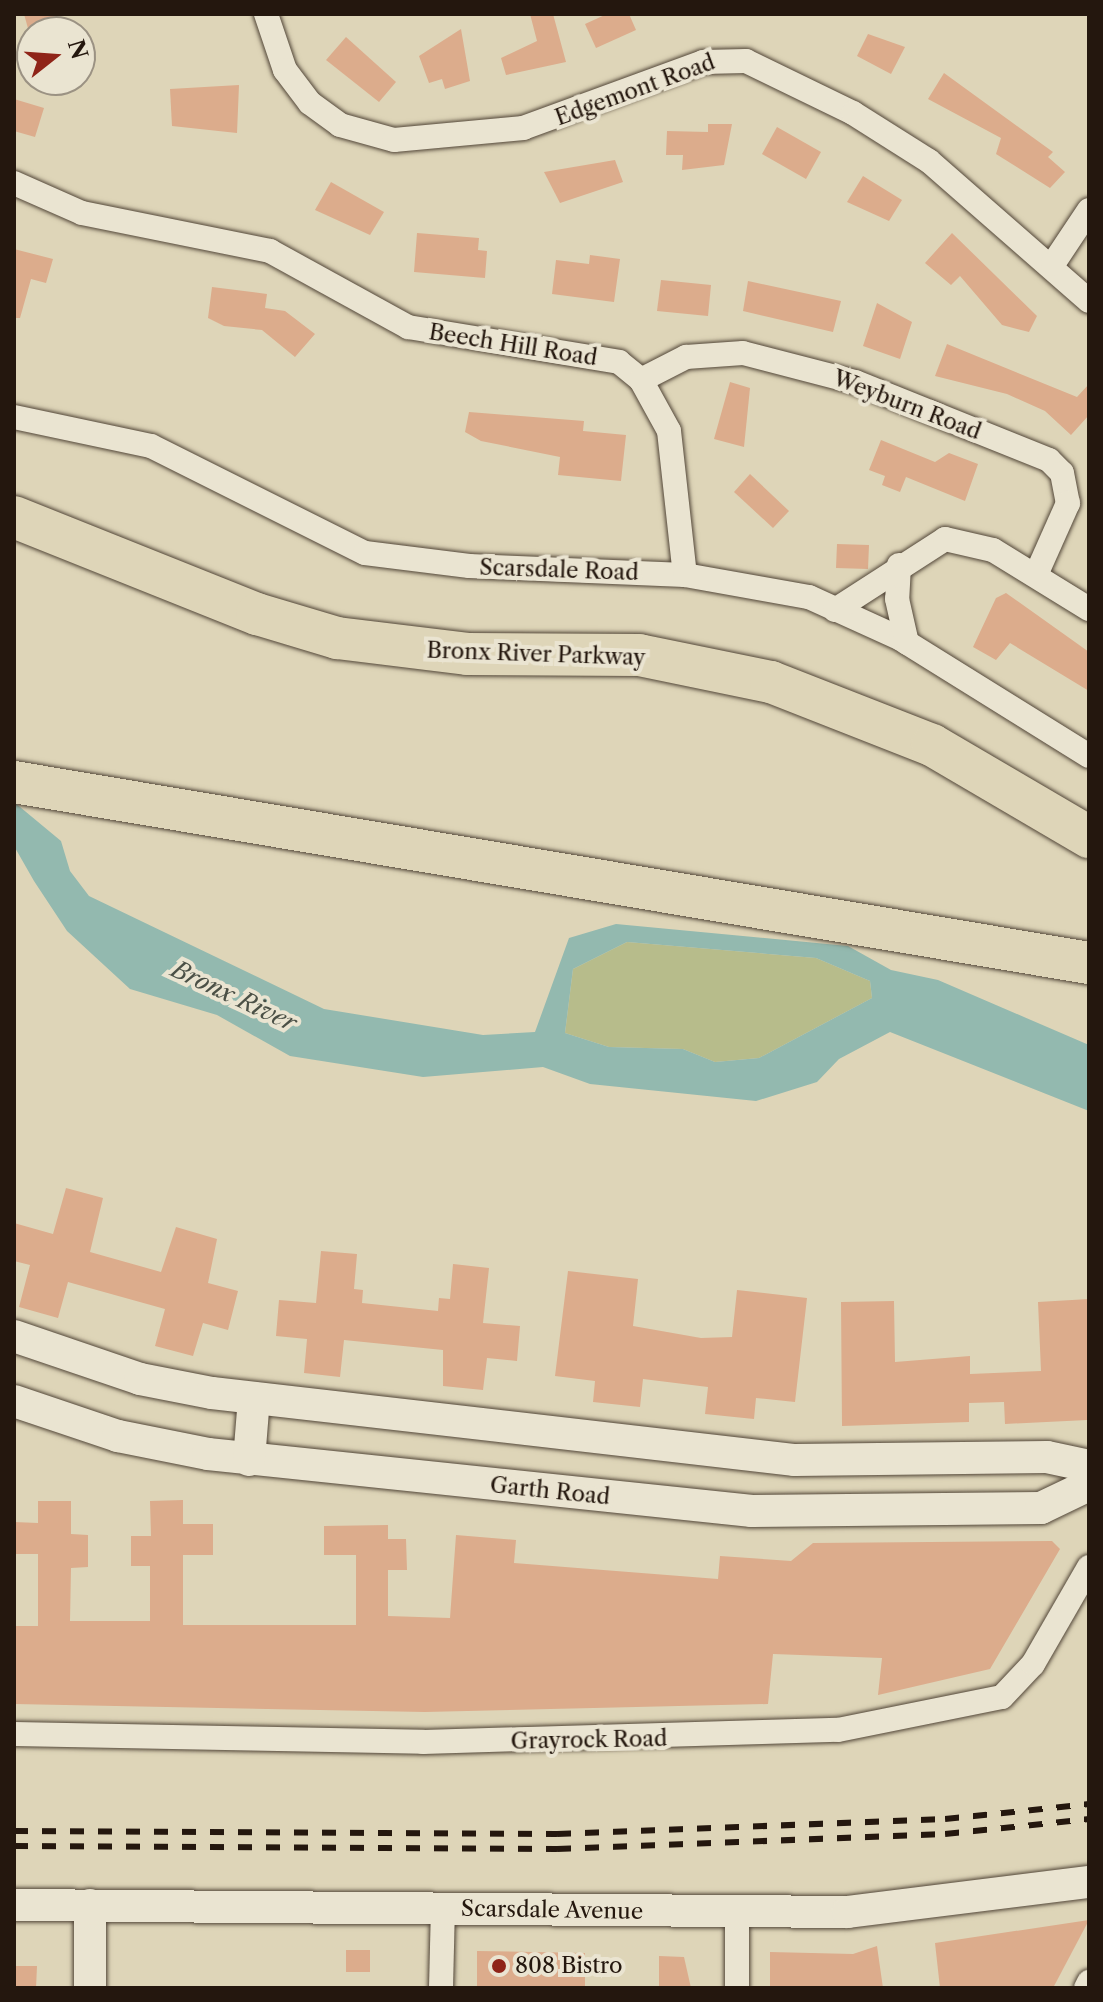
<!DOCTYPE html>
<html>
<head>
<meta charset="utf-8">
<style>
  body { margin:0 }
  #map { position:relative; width:1103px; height:2002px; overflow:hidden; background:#ded5b8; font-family:"Libre Caslon Text",serif }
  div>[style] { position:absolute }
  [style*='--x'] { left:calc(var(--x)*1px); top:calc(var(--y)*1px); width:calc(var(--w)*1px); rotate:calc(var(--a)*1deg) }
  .green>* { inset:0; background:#b7bc8b }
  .water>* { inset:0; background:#93b9af }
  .building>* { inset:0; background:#dcac8c }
  .roads { filter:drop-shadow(0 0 2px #524638) drop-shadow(0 0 2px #524638) }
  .street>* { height:24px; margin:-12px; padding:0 12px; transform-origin:12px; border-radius:12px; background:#eae4d1 }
  .secondary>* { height:32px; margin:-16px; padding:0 16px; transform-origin:16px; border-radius:16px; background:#eae4d1 }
  .highway>* { height:42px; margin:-21px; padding:0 21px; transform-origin:21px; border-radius:21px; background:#ded5b8 }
  .rail>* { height:6px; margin-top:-3px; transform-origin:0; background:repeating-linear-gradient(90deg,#24170e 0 14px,transparent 0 28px) }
  .dots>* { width:22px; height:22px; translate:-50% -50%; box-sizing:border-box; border:4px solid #eae4d1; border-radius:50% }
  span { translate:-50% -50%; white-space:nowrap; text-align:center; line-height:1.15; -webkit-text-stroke:8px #eae4d1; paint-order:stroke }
  .street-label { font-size:22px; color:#24170e }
  .poi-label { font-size:22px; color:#24170e }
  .left { translate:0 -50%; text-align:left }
  .water-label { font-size:24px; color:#4b5046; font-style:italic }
  .frame { position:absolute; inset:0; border:16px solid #24170e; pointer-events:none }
  .north { position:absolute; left:16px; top:16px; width:80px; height:80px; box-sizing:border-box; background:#eae4d1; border:2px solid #9b9283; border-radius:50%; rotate:73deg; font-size:22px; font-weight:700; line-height:32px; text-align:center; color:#24170e }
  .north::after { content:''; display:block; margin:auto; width:28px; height:36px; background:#8f2418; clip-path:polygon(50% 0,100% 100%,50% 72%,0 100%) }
</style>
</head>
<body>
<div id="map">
  <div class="green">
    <div style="clip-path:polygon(627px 942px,816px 958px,870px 981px,872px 998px,759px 1058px,715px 1062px,683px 1049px,609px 1047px,565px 1033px,573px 969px)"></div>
  </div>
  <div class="water">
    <div style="clip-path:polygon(evenodd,14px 802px,61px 841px,70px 871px,89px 896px,324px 1009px,483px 1035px,535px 1032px,569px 938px,616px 924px,848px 946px,891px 970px,938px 980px,1089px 1045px,1089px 1111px,890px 1032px,839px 1059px,817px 1082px,756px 1101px,590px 1084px,543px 1067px,423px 1077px,290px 1056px,217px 1015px,130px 989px,67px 931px,34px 881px,14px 846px,14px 802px,627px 942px,816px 958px,870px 981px,872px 998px,759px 1058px,715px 1062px,683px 1049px,609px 1047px,565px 1033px,573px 969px,627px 942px)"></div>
  </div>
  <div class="building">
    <div style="clip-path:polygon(24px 14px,54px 14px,58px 32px,29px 32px)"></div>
    <div style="clip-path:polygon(530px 14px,553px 14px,566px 62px,506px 75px,501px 58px,537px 41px)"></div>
    <div style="clip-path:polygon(607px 14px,629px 14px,636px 30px,596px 48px,585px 24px)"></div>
    <div style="clip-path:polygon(461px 29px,470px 81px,445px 89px,442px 79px,429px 83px,419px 56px)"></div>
    <div style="clip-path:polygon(868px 34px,905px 47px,891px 74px,857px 56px)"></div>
    <div style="clip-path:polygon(346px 37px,396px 82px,379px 102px,326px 60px)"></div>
    <div style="clip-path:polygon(944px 73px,1053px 152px,1048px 157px,1065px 172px,1050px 188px,996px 154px,1001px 138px,928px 99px)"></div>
    <div style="clip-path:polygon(239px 85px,237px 133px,172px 126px,170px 89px)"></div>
    <div style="clip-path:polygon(14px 99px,44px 108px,35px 137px,14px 131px)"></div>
    <div style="clip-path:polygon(708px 124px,732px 124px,724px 165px,682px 170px,683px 155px,666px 155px,667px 131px,708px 132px)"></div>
    <div style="clip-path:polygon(777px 127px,821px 152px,806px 179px,762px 154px)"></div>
    <div style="clip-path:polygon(615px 160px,623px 182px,560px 203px,544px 172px)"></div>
    <div style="clip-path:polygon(863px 176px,902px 200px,889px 221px,847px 202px)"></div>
    <div style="clip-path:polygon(331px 182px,384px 212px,370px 235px,315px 210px)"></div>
    <div style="clip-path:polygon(417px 233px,479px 238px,478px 250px,487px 251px,485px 278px,414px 272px)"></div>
    <div style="clip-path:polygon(952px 233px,1037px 316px,1029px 332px,1002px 325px,960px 276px,951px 285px,925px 263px)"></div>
    <div style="clip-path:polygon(14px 249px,53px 259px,46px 283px,31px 279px,20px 318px,14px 318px)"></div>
    <div style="clip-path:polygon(590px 255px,620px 259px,614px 302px,552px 294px,556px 260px,589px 264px)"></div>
    <div style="clip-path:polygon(661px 280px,711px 285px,708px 316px,657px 311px)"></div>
    <div style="clip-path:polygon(748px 281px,841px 301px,833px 332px,743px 311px)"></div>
    <div style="clip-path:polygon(212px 287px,267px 294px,265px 308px,285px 311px,315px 334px,295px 357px,262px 330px,224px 326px,208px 318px)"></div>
    <div style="clip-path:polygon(877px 303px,912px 322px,900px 359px,863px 346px)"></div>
    <div style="clip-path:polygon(947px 344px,1077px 397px,1089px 384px,1089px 415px,1071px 435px,1045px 411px,1007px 394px,935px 376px)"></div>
    <div style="clip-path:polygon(730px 382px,750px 388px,744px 447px,714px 439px)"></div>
    <div style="clip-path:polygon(469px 412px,584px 421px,583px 431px,626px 435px,621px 481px,558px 475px,560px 457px,481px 441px,465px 432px)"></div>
    <div style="clip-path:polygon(881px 440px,935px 462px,949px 453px,978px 464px,965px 501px,906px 477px,900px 492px,882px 485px,885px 476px,869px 470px)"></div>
    <div style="clip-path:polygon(750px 474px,789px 511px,773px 528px,734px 492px)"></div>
    <div style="clip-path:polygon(837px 544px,869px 545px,868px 569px,836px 568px)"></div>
    <div style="clip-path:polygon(1006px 593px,1089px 652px,1089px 691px,1010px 643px,996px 660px,973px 647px,996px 598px)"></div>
    <div style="clip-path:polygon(66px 1188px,103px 1198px,90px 1252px,161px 1272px,176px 1227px,217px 1239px,208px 1283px,238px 1291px,228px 1330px,203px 1323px,193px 1356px,155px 1346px,165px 1309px,68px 1282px,58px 1318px,19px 1307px,30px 1265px,14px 1261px,14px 1223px,53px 1234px)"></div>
    <div style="clip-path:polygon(321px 1251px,357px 1254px,354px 1289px,363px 1290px,362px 1303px,438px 1311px,439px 1298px,450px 1299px,453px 1264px,489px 1268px,483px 1323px,520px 1326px,517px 1361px,487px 1358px,483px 1390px,443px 1386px,443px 1350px,344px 1340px,340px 1377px,304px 1373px,307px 1339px,276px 1336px,279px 1300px,316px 1303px)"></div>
    <div style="clip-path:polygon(568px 1271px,638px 1279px,633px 1326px,701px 1338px,732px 1337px,737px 1290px,807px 1298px,795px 1402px,756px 1398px,754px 1419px,705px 1414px,708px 1387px,643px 1379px,640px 1407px,593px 1402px,595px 1381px,555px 1376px)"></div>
    <div style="clip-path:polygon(1089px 1299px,1087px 1420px,1005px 1424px,1004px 1402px,969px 1403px,969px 1422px,842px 1426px,841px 1302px,894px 1301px,895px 1362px,970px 1356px,970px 1374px,1041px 1371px,1038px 1302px)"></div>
    <div style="clip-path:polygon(183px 1500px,183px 1524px,213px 1524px,213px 1555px,183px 1555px,183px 1625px,356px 1625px,356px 1555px,324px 1555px,324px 1526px,388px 1525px,388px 1539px,406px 1539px,407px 1570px,388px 1570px,388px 1616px,450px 1618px,456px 1535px,516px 1540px,514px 1563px,718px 1579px,720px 1556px,791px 1561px,813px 1543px,1052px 1541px,1060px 1549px,990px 1669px,878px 1695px,882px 1658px,773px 1654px,768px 1704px,425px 1712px,14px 1704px,14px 1626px,38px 1626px,38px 1554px,14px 1554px,14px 1522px,38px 1523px,38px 1501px,71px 1501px,71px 1534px,88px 1535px,88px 1567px,71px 1568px,70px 1621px,150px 1621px,150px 1566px,131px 1566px,131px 1536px,151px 1536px,150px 1501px)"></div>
    <div style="clip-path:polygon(1089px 1920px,1053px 1988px,940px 1988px,935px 1943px)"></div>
    <div style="clip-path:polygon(877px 1946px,883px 1988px,770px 1988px,770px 1952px,853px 1954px)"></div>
    <div style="clip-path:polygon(346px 1950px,370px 1950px,370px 1972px,346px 1972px)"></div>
    <div style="clip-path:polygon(477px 1951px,585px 1953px,585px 1988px,477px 1988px)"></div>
    <div style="clip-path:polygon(659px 1956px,684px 1957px,691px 1988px,659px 1988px)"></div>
    <div style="clip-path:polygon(14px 1966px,37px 1966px,36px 1988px,14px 1988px)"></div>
  </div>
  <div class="roads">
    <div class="street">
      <div style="--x:266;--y:14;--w:59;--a:71.3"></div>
      <div style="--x:285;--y:70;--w:41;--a:52.9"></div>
      <div style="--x:310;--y:103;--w:37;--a:36"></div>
      <div style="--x:340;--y:125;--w:56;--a:15.5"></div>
      <div style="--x:394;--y:140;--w:130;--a:-5.3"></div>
      <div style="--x:523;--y:128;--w:192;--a:-20.1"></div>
      <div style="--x:703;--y:62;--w:43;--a:-1.3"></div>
      <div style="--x:746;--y:61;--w:119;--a:25.9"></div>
      <div style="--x:853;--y:113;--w:90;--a:32.3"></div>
      <div style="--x:929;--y:161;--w:213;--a:41.2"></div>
      <div style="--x:14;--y:183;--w:74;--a:23.8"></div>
      <div style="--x:82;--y:213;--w:192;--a:11.4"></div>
      <div style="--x:270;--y:251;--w:158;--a:28.8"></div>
      <div style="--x:408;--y:327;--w:214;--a:9.4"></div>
      <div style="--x:619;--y:362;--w:28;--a:39"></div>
      <div style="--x:641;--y:380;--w:58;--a:61.2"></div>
      <div style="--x:669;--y:431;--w:145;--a:83.7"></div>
      <div style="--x:1053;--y:264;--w:65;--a:-56.3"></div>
      <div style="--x:641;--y:380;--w:51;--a:-27.1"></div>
      <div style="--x:686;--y:357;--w:57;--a:-4"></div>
      <div style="--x:743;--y:353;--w:116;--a:14.5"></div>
      <div style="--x:855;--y:382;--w:209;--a:21.9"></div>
      <div style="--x:1049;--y:460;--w:18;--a:45"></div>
      <div style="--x:1062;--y:473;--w:31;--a:79"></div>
      <div style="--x:1068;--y:503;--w:79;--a:114"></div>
      <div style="--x:14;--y:417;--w:140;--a:12"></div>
      <div style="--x:151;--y:446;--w:239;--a:26.6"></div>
      <div style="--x:365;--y:553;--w:105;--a:7.1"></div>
      <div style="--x:469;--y:566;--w:216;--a:2.4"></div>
      <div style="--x:685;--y:575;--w:126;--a:10.1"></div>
      <div style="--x:809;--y:597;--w:101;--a:24.5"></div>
      <div style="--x:901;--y:639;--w:221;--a:31.9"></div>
      <div style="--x:899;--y:565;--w:34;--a:93"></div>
      <div style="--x:897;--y:599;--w:45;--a:77.2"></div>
      <div style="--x:835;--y:610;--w:131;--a:-32.8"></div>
      <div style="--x:945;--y:539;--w:49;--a:12.9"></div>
      <div style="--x:993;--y:550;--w:113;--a:31.6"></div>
      <div style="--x:14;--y:1734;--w:409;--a:1.1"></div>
      <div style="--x:423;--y:1742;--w:415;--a:-1.7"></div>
      <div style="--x:838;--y:1730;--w:167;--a:-11.4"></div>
      <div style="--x:1002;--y:1697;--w:45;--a:-46.8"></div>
      <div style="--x:1033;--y:1664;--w:112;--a:-60"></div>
      <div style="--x:441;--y:1988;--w:80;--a:-88.6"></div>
      <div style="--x:737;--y:1988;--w:75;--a:-90"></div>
      <div style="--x:1086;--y:1988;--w:7;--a:-63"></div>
    </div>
    <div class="secondary">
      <div style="--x:14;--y:1336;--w:133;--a:18.8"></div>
      <div style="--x:140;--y:1379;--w:73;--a:11"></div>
      <div style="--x:212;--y:1393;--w:587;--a:6.56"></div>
      <div style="--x:795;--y:1460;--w:252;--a:-0.7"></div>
      <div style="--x:1047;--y:1457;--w:43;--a:12.1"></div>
      <div style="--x:14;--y:1401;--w:110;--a:18.6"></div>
      <div style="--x:118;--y:1436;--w:92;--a:11.3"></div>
      <div style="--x:208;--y:1454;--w:547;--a:5.98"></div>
      <div style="--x:752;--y:1511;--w:289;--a:-0.6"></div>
      <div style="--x:1041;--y:1508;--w:53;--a:-25.6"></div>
      <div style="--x:249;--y:1460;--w:62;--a:-85.4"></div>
      <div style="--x:14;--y:1905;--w:834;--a:0.48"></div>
      <div style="--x:848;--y:1912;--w:243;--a:-7.1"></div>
      <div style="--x:90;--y:1988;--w:83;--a:-90"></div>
    </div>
    <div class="highway">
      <div style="--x:14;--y:517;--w:262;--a:21.8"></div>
      <div style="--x:257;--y:614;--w:84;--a:16.7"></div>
      <div style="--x:337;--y:638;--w:131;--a:7"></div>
      <div style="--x:467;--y:654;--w:172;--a:0.3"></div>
      <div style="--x:639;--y:655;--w:135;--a:11.6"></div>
      <div style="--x:771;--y:682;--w:173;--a:21.4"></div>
      <div style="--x:932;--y:745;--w:182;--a:30.4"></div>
      <div style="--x:14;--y:782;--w:1090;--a:9.56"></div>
    </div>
  </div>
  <div class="rail">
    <div style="--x:14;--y:1831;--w:543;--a:0.32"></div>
    <div style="--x:557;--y:1834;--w:388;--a:-2.2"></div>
    <div style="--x:945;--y:1819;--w:145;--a:-5.9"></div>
    <div style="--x:14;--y:1846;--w:543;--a:0.32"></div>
    <div style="--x:557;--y:1849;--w:388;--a:-2.2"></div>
    <div style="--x:945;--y:1834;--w:145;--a:-5.9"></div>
  </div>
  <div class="dots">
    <div style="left:499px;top:1966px;background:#8f2418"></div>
  </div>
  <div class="street-label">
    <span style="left:635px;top:90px;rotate:-20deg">Edgemont Road</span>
    <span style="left:513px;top:345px;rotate:9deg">Beech Hill Road</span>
    <span style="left:907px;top:405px;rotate:21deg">Weyburn Road</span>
    <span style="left:559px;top:570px;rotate:2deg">Scarsdale Road</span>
    <span style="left:536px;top:654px;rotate:2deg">Bronx River Parkway</span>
    <span style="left:550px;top:1491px;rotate:6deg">Garth Road</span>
    <span style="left:589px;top:1740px;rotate:-1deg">Grayrock Road</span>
    <span style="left:552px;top:1910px;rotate:1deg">Scarsdale Avenue</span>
  </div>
  <div class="poi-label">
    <span class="left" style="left:515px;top:1966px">808 Bistro</span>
  </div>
  <div class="water-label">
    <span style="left:234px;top:996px;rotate:25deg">Bronx River</span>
  </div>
  <div class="frame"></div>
  <div class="north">N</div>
</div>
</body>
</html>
